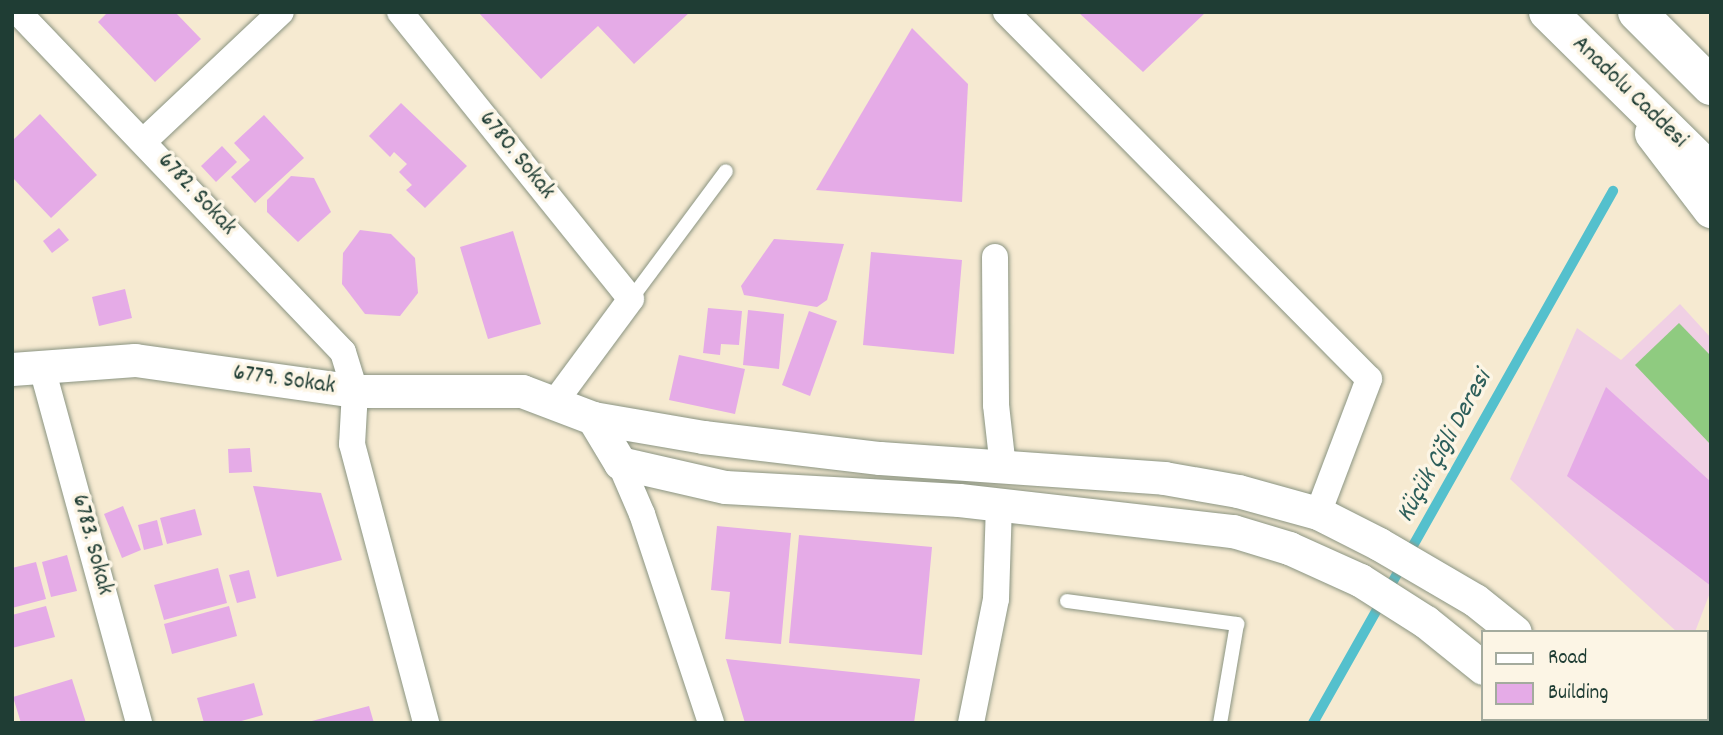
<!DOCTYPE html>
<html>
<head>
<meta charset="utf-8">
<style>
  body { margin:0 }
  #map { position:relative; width:1723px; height:735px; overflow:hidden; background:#f6ead1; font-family:Dekko,sans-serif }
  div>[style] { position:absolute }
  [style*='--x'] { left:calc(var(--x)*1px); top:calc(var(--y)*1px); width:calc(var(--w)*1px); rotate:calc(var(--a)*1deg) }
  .built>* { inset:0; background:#f0d0e4 }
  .green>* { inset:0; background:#8fcb80 }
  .stream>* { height:10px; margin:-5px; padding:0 5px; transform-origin:5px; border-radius:5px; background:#54c0cd }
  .building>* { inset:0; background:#e5abe7 }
  .roads { filter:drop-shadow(0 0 2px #8a9482) drop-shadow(0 0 2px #8a9482) }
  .service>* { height:14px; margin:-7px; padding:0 7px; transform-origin:7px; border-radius:7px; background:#fff }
  .minor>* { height:26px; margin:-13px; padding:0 13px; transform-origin:13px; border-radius:13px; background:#fff }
  .tertiary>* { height:33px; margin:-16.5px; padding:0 16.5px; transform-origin:16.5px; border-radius:16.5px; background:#fff }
  .secondary>* { height:37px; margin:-18.5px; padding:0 18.5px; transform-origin:18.5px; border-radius:18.5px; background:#fff }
  .trunk>* { height:38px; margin:-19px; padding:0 19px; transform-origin:19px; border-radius:19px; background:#fff }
  span { translate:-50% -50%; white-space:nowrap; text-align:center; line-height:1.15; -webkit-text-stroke:7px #fcf5e5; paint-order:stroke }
  .street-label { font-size:24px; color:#1f3d34 }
  .water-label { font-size:26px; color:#2c5e5a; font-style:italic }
  .frame { position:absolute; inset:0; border:14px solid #1f3d34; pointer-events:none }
  .legend { position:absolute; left:1481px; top:630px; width:228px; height:91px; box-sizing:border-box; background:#fcf5e5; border:2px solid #a4ab9e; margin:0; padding:9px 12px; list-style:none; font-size:21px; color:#1f3d34 }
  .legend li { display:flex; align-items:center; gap:14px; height:35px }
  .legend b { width:35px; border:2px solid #a4ab9e }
</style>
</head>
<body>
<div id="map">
  <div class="built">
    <div style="clip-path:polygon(1680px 304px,1711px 338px,1711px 590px,1695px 632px,1677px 632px,1510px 479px,1577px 328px,1621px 360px)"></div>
  </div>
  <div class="green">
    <div style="clip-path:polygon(1679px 323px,1711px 356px,1711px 445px,1635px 365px)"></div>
  </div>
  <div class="stream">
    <div style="--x:1313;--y:723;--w:611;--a:-60.58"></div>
  </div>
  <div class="building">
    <div style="clip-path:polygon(108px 12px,175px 12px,201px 39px,155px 82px,98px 22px)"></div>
    <div style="clip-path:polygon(478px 12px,690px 12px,634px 64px,598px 26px,541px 79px)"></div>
    <div style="clip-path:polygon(1078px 12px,1206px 12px,1143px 72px)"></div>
    <div style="clip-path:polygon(912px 28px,968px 84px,962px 202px,816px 190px)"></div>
    <div style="clip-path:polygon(401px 103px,467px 166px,425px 208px,406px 190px,412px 185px,399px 172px,407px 164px,394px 152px,390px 157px,369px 136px)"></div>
    <div style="clip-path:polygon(40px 114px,97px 175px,51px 218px,12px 177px,12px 141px)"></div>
    <div style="clip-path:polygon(264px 115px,304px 158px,255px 203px,231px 177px,250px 160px,234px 143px)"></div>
    <div style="clip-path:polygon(222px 146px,237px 162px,216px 182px,201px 166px)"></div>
    <div style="clip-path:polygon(291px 176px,314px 178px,331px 212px,298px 242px,267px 212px,267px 200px)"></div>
    <div style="clip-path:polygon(59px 228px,69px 240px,52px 253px,43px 241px)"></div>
    <div style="clip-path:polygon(360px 230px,391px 234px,415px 258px,418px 293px,400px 316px,365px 314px,342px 284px,343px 253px)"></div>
    <div style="clip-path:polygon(513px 231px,541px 324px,488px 339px,460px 247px)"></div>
    <div style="clip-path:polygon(774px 239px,844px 244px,827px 300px,817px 307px,744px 295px,741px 286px)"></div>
    <div style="clip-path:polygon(871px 252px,962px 260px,954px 354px,863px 345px)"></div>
    <div style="clip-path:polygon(125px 289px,132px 318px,99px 326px,92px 297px)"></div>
    <div style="clip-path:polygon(708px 308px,742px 311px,739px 345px,721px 344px,720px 355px,703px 353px)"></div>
    <div style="clip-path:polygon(748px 310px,784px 314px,779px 369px,743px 365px)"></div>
    <div style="clip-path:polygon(809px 311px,837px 321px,810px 396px,782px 385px)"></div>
    <div style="clip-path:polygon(679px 355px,745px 369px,735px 414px,669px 400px)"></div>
    <div style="clip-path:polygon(1606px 387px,1711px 482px,1711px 586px,1567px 476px)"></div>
    <div style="clip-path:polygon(250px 448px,252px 472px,229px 473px,228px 449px)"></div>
    <div style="clip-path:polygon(253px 486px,321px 493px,342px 560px,277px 577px)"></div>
    <div style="clip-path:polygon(123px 506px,141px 550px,122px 558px,104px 514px)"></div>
    <div style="clip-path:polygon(195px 509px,202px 535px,167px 544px,160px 518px)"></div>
    <div style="clip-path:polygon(157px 520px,163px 545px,144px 550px,138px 525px)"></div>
    <div style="clip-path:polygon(717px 526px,791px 533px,781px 644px,725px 639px,730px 592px,711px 590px)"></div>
    <div style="clip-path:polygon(799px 535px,932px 547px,922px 655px,789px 643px)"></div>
    <div style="clip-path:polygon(67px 555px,77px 591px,51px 597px,42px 562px)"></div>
    <div style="clip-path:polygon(36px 562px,46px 599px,12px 608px,12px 568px)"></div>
    <div style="clip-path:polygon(218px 568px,227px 603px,164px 620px,154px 585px)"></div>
    <div style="clip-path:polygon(249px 570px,256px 598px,237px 603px,229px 575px)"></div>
    <div style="clip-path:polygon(46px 606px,55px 637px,12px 648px,12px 615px)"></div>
    <div style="clip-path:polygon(229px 606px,237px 636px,172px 654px,164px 624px)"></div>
    <div style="clip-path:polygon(726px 659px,920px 679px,914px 723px,745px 723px)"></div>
    <div style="clip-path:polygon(72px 679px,86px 723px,21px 723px,13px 697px)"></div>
    <div style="clip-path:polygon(254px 683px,263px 715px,234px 723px,204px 723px,197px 698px)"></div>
    <div style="clip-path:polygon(369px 706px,374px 723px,308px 723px,308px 722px)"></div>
  </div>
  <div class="roads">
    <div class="service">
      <div style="--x:631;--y:299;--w:159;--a:-53.4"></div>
      <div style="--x:1067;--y:601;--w:172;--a:7.7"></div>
      <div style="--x:1237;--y:624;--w:100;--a:99.7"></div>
    </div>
    <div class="minor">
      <div style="--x:18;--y:12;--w:470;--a:46.3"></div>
      <div style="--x:343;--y:352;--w:41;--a:72.9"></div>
      <div style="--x:355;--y:391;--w:53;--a:93.2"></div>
      <div style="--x:352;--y:444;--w:289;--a:75.1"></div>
      <div style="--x:400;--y:12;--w:368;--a:51.2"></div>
      <div style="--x:631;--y:299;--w:129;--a:126.5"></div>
      <div style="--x:1006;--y:12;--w:516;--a:45.31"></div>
      <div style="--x:1369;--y:379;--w:143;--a:110.8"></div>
      <div style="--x:144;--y:141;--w:188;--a:-43.3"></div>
      <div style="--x:995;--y:257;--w:148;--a:89.6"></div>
      <div style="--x:996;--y:405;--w:62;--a:83.6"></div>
      <div style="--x:42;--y:368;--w:368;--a:74.7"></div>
      <div style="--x:620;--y:463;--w:56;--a:66.7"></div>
      <div style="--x:642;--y:514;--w:220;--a:71.7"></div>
      <div style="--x:971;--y:723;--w:126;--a:-78.6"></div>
      <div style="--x:996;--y:599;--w:95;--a:-88.2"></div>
    </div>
    <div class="tertiary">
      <div style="--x:12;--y:369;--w:123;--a:-4.2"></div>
      <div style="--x:135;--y:360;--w:222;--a:8"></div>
      <div style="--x:355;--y:391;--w:167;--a:0"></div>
      <div style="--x:522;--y:391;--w:76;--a:20.8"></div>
      <div style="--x:593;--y:418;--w:52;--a:59"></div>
      <div style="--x:620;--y:463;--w:108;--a:12.9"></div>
      <div style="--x:725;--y:487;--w:234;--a:3.2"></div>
      <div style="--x:959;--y:500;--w:276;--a:6.5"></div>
      <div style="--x:1233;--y:531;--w:59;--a:16.9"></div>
      <div style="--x:1289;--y:548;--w:78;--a:24.3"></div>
      <div style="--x:1360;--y:580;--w:78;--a:32.5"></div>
      <div style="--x:1426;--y:622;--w:73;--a:38.9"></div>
      <div style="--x:593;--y:418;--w:112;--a:9.8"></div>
      <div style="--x:703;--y:437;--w:178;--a:6.8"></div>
      <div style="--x:880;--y:458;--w:285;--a:4"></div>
      <div style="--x:1164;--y:478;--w:75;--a:10"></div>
      <div style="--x:1238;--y:491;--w:83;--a:15.4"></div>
      <div style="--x:1318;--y:513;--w:68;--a:26.9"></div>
      <div style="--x:1379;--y:544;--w:111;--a:30.3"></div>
      <div style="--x:1475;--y:600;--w:51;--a:38.7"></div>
      <div style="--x:1531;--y:719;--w:5;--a:53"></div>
      <div style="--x:1598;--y:719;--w:5;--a:53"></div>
    </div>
    <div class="secondary">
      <div style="--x:1653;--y:133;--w:96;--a:52.7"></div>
    </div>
    <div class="trunk">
      <div style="--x:1548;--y:12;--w:229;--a:44.6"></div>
      <div style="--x:1637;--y:12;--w:105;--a:45"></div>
    </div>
  </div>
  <div class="street-label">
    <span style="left:1629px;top:93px;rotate:44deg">Anadolu Caddesi</span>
    <span style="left:516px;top:156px;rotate:51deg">6780. Sokak</span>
    <span style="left:196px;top:195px;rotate:47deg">6782. Sokak</span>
    <span style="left:284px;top:381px;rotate:8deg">6779. Sokak</span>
    <span style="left:91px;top:545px;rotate:75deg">6783. Sokak</span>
  </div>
  <div class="water-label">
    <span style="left:1445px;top:447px;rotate:-61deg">Küçük Çiğli Deresi</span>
  </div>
  <div class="frame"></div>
  <ul class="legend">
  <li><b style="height:9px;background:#fff"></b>Road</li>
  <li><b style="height:19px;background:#e5abe7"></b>Building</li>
  </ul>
</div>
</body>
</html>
